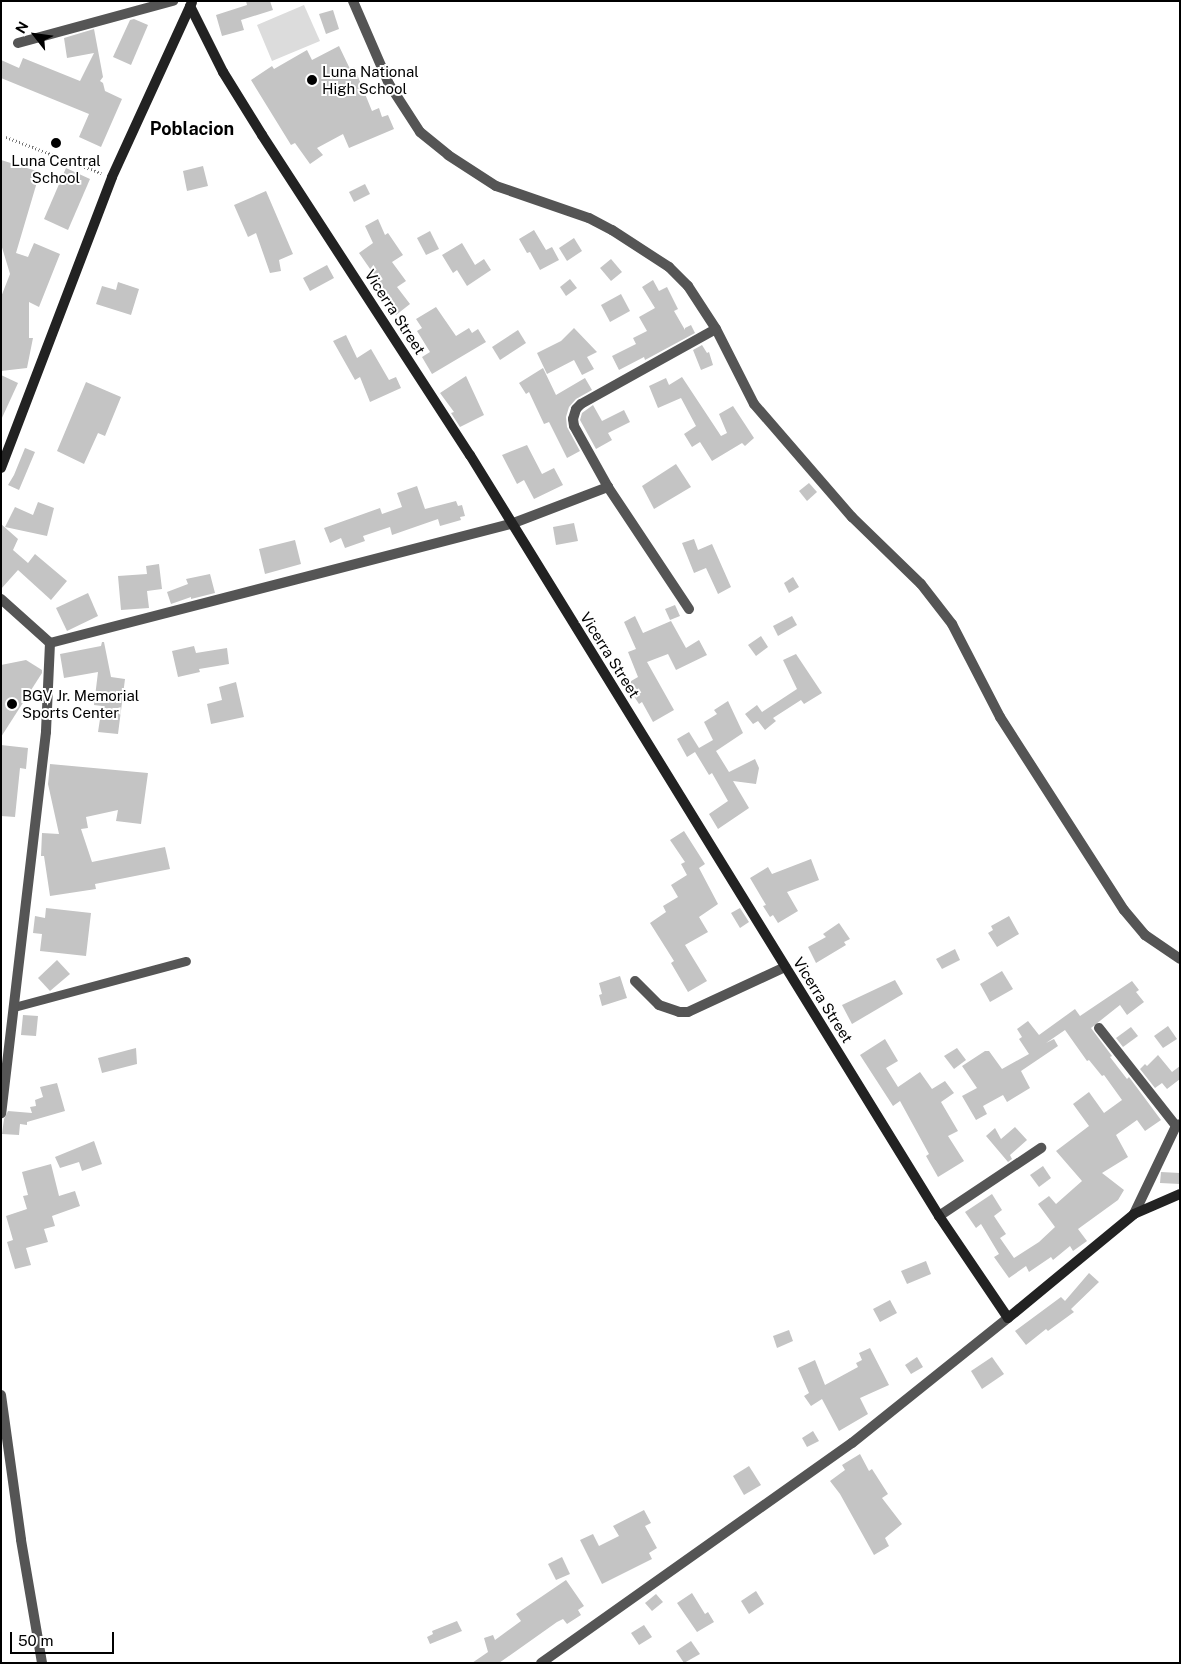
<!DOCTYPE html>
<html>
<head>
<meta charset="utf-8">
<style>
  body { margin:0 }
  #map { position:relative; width:1181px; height:1664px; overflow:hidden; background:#fff; font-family:"Public Sans",sans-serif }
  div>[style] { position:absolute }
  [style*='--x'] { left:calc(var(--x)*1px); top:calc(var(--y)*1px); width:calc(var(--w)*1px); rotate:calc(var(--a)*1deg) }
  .green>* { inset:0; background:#dcdcdc }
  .building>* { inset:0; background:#c4c4c4 }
  .path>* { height:2.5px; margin-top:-1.25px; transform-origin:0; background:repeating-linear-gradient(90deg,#777 0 1px,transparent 0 3.5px) }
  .lane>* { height:9px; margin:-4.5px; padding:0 4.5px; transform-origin:4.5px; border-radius:4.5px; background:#555 }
  .street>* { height:10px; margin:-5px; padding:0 5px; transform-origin:5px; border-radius:5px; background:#555 }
  .secondary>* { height:10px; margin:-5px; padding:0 5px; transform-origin:5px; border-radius:5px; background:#222 }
  .dots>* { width:14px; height:14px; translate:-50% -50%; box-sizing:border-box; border:2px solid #fff; border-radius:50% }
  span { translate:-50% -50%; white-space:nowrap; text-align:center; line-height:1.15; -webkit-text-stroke:4px #fff; paint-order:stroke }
  .poi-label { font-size:15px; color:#000 }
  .left { translate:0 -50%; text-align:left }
  .street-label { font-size:15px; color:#000 }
  .quarter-label { font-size:18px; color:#000; font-weight:700 }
  .frame { position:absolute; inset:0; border:2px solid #000; pointer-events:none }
  .north { position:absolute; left:10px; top:10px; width:50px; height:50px; -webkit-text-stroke:4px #fff; paint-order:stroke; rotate:300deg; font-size:14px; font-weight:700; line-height:20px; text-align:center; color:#000 }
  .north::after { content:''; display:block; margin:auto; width:18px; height:22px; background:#000; clip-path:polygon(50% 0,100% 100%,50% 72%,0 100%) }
  .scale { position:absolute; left:10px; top:1632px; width:104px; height:22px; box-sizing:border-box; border:2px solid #000; border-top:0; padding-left:6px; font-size:15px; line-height:18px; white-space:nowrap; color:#000; -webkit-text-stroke:4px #fff; paint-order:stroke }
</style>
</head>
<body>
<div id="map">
  <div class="green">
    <div style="clip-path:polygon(304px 5px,320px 41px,272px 61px,257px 25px)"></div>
  </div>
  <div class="building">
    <div style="clip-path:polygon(246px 1px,270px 1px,273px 10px,241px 20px,244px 30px,222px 36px,216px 15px,247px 5px)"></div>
    <div style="clip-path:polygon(333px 10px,339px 29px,326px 34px,319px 14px)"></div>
    <div style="clip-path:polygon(134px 19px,148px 25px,131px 65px,113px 57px,130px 20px)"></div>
    <div style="clip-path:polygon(94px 29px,103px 77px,100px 81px,103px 83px,105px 91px,122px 99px,101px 147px,79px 137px,89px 114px,1px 78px,1px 60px,19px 68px,23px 58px,80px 81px,94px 53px,67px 58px,64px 38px)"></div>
    <div style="clip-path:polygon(339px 46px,350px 69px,354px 67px,372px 111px,379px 108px,382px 117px,388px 115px,394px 129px,349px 148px,343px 134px,317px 148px,323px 155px,310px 164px,295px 143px,291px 145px,251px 80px,272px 66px,274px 69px,307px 50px,312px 60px)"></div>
    <div style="clip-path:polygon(1px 160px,40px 172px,16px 253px,28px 257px,34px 243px,60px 254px,39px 307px,29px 302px,29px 338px,33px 338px,27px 368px,1px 371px,1px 297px,10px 274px,1px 244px)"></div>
    <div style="clip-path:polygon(203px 166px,208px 186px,187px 191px,183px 171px)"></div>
    <div style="clip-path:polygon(66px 168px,90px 179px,68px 230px,44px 219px)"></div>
    <div style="clip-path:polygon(365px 184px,370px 194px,354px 202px,349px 192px)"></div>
    <div style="clip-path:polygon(266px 191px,293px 254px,279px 260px,281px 271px,270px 273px,256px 233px,248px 237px,234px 205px)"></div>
    <div style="clip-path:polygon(378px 219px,385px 235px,388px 233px,403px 255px,392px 262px,406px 281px,397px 287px,410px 304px,396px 315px,387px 303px,391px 299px,359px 253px,373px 243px,365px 226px)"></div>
    <div style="clip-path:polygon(534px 230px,546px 250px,552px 247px,559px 260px,540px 270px,530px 252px,527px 253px,519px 239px)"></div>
    <div style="clip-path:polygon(430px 231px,439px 249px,426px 255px,417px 238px)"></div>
    <div style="clip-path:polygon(574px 238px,582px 251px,567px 261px,559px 248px)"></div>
    <div style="clip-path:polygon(462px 243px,475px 265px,484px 259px,491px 270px,467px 286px,457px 270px,453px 273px,442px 255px)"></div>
    <div style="clip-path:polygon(611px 259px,622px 272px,611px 281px,600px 268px)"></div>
    <div style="clip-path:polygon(327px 265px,334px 278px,310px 291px,303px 278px)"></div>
    <div style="clip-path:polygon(570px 279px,577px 288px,566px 296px,560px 287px)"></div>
    <div style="clip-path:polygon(653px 280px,659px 291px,667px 287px,678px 309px,674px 311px,685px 330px,685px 328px,691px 325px,695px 333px,645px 360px,644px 357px,619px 370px,612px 356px,636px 344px,633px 338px,647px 331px,639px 317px,655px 308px,642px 287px)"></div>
    <div style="clip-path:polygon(118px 282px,139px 289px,131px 315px,96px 304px,102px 286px,116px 290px)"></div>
    <div style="clip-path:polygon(621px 294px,630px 311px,610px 322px,601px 305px)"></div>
    <div style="clip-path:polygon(436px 307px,456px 336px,469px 328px,472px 333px,478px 329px,486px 342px,432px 374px,422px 357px,430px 352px,417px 331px,422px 328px,416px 319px)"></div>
    <div style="clip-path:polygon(574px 328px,597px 352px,587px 357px,594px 369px,582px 375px,574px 360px,547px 374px,537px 353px,561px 341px)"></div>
    <div style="clip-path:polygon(518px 330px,526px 343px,500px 360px,492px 347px)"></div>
    <div style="clip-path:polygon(346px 335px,357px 358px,371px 349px,389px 380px,396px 377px,401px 388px,370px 402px,360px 377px,355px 380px,333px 341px)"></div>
    <div style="clip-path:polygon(702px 345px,707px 353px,709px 352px,713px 365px,701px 370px,693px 350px)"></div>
    <div style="clip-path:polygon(543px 368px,556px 395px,585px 378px,592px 390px,576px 399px,569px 407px,566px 417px,567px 427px,580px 451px,567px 458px,549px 422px,544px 424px,529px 392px,526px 394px,519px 383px)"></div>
    <div style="clip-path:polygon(1px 375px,18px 383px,1px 420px)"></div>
    <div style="clip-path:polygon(466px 376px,484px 415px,460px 427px,451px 413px,454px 412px,440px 393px)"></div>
    <div style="clip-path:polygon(682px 377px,721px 436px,727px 433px,719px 414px,733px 406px,754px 438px,745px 446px,742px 443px,712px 461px,700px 442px,692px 447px,684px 434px,696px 426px,681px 398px,658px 408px,649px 386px,666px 378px,669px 385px)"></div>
    <div style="clip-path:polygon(86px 382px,121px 397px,105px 436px,98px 433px,84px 464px,57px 451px)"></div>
    <div style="clip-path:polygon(593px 405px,602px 421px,624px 410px,630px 422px,608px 433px,612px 440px,596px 449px,580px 420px,582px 413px)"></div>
    <div style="clip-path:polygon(527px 445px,542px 474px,554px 468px,563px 485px,534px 499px,524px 480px,517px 484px,502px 455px)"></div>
    <div style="clip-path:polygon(25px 448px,35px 452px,19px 490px,8px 485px,14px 475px)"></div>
    <div style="clip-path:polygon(676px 464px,691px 487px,654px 509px,642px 486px)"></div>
    <div style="clip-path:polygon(809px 483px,817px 492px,807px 501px,799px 491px)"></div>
    <div style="clip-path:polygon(417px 486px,425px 509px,456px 501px,458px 506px,462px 505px,465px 516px,460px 517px,461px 520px,440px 526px,438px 519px,392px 535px,390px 527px,363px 536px,365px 541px,345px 548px,341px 538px,330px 543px,324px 528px,380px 508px,382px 514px,402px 507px,397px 493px)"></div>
    <div style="clip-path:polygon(38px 502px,54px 508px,47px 536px,5px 527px,15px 507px,33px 515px)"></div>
    <div style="clip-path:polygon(574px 523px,578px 541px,556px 545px,553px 527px)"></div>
    <div style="clip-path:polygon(1px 524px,18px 539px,13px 550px,28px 563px,35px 554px,67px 581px,51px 600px,18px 570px,1px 589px)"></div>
    <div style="clip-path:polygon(694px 539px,698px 550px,712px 544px,731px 587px,718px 594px,706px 568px,694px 573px,682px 543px)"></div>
    <div style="clip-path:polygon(295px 540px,301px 564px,265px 574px,259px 549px)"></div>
    <div style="clip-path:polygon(159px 564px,162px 589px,147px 591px,149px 608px,121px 610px,118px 576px,147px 574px,146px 566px)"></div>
    <div style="clip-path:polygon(210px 574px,215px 593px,191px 599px,191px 597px,171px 604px,167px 592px,188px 584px,186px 579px)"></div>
    <div style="clip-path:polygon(793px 577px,799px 587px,789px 593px,784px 583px)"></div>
    <div style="clip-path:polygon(88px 593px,98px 616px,67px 631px,56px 608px)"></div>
    <div style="clip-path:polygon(675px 605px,680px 616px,670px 620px,665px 609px)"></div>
    <div style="clip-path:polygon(635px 616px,643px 633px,671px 621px,686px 648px,699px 640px,707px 655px,676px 670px,668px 654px,647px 662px,674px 710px,653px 722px,642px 702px,639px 704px,626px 684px,638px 677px,628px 652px,636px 649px,624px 622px)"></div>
    <div style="clip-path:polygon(792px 616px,797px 625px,778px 636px,773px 626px)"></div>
    <div style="clip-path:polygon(761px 636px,768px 647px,756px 656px,748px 645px)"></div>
    <div style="clip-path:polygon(102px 642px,104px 642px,111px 677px,125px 679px,118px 734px,98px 732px,102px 706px,94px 705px,98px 672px,64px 678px,60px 654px,101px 646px)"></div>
    <div style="clip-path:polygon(194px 646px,196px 653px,227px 648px,229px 664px,199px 669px,200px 672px,178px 677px,172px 651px)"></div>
    <div style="clip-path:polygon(796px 654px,822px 693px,804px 704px,801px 700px,773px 718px,776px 721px,765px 730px,758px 721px,753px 724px,745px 714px,757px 705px,762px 712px,797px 689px,783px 660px)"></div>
    <div style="clip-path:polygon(26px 660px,42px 670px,42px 673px,1px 737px,1px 665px)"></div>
    <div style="clip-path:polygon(236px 682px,244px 717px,211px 724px,207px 704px,222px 700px,219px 687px)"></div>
    <div style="clip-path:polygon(728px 701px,743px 733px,716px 751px,729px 772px,755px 759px,759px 768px,756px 784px,733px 781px,749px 808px,718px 829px,709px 814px,728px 801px,712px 773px,709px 775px,695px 752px,687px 757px,677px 739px,689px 732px,699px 748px,713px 740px,704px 722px,717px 714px,714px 710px)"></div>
    <div style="clip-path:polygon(1px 745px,28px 748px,26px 769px,20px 768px,15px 817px,1px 816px)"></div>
    <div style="clip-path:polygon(50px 764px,148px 773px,141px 824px,116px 821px,118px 810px,86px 817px,88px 828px,81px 829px,92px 862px,165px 847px,170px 869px,95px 884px,96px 889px,50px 896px,44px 856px,41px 856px,42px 833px,59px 834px,48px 784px)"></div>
    <div style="clip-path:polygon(684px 831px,705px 864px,699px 868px,718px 904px,699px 917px,708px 932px,685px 945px,707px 981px,688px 992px,671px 963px,674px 961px,650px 923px,666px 912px,663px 906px,678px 897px,671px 885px,687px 875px,681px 864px,685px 862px,670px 840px)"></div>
    <div style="clip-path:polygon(811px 859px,819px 880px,787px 892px,798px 911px,778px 923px,773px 915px,770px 917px,763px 906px,766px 905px,750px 878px,768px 867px,772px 874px)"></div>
    <div style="clip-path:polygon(46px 908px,91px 913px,86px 956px,40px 951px,42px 934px,33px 933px,35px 916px,45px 918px)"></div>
    <div style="clip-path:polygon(740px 908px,749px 922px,740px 928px,731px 913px)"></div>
    <div style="clip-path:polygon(1009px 916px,1019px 934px,997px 947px,988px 933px,993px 930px,991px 926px)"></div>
    <div style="clip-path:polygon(839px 923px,850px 939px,844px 942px,846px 945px,816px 963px,808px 947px,826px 937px,823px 934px)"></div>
    <div style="clip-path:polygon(955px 949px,960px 960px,942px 969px,936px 959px)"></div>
    <div style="clip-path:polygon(57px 960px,70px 974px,50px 991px,38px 978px)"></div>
    <div style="clip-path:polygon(1002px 971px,1013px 989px,990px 1002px,980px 984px)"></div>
    <div style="clip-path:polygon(620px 976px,627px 998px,602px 1006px,599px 995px,602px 994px,599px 983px)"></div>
    <div style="clip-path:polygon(895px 980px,903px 994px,852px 1024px,842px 1005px)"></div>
    <div style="clip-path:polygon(1132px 981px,1139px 990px,1136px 992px,1144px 1002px,1127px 1015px,1120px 1005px,1091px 1028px,1112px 1056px,1110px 1057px,1127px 1079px,1129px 1077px,1161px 1120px,1145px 1131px,1137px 1120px,1116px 1135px,1128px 1157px,1102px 1173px,1124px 1190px,1118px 1200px,1078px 1229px,1087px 1241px,1073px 1251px,1070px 1246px,1053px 1260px,1051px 1257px,1029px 1272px,1026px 1266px,1009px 1278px,994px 1257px,999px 1254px,981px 1224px,976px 1228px,965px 1212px,992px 1194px,1002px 1210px,994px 1216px,1006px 1234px,1000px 1238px,1014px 1258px,1039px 1242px,1055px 1227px,1038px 1204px,1049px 1196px,1056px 1204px,1082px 1181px,1056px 1151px,1089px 1126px,1073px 1104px,1089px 1092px,1104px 1113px,1122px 1100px,1104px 1075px,1102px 1076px,1089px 1060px,1087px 1061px,1065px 1030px,1046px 1043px,1054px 1039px,1058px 1046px,1021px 1071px,1030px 1088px,1007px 1102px,1003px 1095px,983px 1106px,987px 1114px,976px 1120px,962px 1096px,977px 1088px,962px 1066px,985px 1051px,989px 1051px,1002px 1069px,1029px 1054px,1019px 1039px,1022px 1037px,1017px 1029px,1028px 1021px,1039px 1035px,1075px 1009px,1080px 1016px)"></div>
    <div style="clip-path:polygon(23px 1015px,38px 1016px,36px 1036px,21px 1035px)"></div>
    <div style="clip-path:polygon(1168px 1026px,1177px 1039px,1163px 1048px,1154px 1036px)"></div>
    <div style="clip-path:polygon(1131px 1027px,1138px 1036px,1123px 1047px,1116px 1038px)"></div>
    <div style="clip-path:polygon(885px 1039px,898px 1061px,886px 1068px,898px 1087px,920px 1072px,932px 1089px,945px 1081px,954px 1093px,941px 1102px,958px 1131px,948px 1136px,964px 1161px,938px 1177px,926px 1156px,929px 1154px,900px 1101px,893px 1106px,860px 1055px)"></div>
    <div style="clip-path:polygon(136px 1048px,137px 1064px,102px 1073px,98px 1058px)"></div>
    <div style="clip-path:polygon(957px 1048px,966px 1060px,954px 1069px,944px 1056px)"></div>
    <div style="clip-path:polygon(1158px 1055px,1172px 1072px,1180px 1066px,1180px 1079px,1167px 1089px,1162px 1083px,1155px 1088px,1140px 1069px,1145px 1064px,1147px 1066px)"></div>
    <div style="clip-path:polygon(57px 1083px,65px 1111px,27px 1122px,27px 1125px,20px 1124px,19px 1135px,2px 1134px,4px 1119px,8px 1111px,32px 1113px,30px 1107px,36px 1106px,35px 1100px,43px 1097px,40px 1087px)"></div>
    <div style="clip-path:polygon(1015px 1127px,1027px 1140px,1010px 1155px,1012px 1159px,1008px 1162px,986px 1136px,995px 1128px,1001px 1139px)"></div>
    <div style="clip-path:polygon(94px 1141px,102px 1164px,82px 1171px,79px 1162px,60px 1168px,55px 1157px)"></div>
    <div style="clip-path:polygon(51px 1164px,59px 1196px,75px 1191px,80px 1206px,52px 1216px,55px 1226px,44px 1229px,48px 1242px,26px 1248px,31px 1265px,15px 1269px,7px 1242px,13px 1240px,6px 1216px,27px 1209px,23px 1196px,28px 1195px,22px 1172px)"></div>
    <div style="clip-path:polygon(1043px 1166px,1051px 1178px,1039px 1187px,1030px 1175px)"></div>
    <div style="clip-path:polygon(1161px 1172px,1180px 1173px,1180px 1184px,1160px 1183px)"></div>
    <div style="clip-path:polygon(926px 1261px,931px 1274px,907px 1284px,901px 1271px)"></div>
    <div style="clip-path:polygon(1089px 1273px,1099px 1282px,1071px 1309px,1074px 1312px,1048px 1331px,1046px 1329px,1026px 1345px,1015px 1331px,1061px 1297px,1065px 1301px)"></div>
    <div style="clip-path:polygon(890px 1300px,897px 1313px,880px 1322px,873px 1309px)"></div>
    <div style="clip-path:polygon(789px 1330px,793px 1341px,777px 1348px,773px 1336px)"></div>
    <div style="clip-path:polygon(870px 1348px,889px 1385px,860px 1398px,868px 1414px,839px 1431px,822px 1399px,811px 1406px,804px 1396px,809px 1393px,798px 1368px,815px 1360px,825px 1385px,858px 1367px,856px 1363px,862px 1360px,859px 1353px)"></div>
    <div style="clip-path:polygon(917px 1357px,923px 1367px,911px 1374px,905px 1365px)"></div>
    <div style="clip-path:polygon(992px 1357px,1004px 1374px,982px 1389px,971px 1371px)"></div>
    <div style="clip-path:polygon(813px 1431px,819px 1441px,807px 1447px,802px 1438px)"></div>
    <div style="clip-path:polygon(860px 1454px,869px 1471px,872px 1469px,888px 1494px,882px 1498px,902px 1524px,885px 1538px,889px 1546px,874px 1555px,840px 1494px,830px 1481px,845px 1470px,842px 1465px)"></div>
    <div style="clip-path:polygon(749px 1466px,761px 1485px,744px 1495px,733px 1476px)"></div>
    <div style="clip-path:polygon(644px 1510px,651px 1523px,645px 1526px,657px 1548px,649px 1553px,652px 1559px,602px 1584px,580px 1540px,593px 1534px,599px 1546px,619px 1536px,613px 1526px)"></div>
    <div style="clip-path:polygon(562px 1557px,570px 1574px,556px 1580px,548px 1564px)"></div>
    <div style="clip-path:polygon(566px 1580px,584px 1606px,578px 1610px,581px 1615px,567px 1624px,563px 1619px,557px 1622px,499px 1663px,472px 1663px,488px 1652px,484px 1638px,493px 1635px,495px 1640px,521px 1621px,516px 1614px)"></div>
    <div style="clip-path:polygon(756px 1591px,764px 1604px,749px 1614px,741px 1601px)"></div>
    <div style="clip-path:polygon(692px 1593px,705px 1614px,708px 1612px,714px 1622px,697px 1632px,677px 1603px)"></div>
    <div style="clip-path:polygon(656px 1594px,663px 1602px,652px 1611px,645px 1603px)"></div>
    <div style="clip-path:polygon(457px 1621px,462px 1631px,430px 1644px,427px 1637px,433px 1634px,432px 1631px)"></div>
    <div style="clip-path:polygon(644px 1625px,652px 1637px,639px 1645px,631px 1633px)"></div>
    <div style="clip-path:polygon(691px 1641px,700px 1654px,684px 1663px,676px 1651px)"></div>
  </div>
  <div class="path">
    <div style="--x:6;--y:137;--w:102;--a:20.8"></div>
  </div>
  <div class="lane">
    <div style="--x:14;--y:1007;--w:178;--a:-15"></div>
  </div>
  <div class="street">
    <div style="--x:353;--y:1;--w:90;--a:66.6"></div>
    <div style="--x:389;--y:84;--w:57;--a:57.1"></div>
    <div style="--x:420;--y:132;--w:36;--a:39"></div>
    <div style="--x:448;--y:155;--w:57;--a:32.9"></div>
    <div style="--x:496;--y:186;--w:98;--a:19"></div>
    <div style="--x:589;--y:218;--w:26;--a:28"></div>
    <div style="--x:612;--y:230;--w:68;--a:33"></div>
    <div style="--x:669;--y:267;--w:27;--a:45"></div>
    <div style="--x:688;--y:286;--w:51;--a:56.9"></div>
    <div style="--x:716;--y:329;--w:84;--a:63.1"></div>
    <div style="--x:754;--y:404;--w:150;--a:49.1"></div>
    <div style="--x:852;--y:517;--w:96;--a:44.2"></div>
    <div style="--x:921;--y:584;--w:51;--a:52.2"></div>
    <div style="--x:952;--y:624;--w:105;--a:62.7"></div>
    <div style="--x:1000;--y:717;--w:229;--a:57.3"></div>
    <div style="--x:1124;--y:910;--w:33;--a:50"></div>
    <div style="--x:1145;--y:935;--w:42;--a:34.4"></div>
    <div style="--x:18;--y:43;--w:161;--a:-15.2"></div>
    <div style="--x:1;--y:599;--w:66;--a:41.9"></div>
    <div style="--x:50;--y:643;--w:89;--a:92.6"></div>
    <div style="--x:46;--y:732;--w:384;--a:96.7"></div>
    <div style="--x:689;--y:609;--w:146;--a:-123.6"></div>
    <div style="--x:608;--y:487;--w:70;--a:-119.1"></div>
    <div style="--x:574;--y:426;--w:7;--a:-98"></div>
    <div style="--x:573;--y:419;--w:10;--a:-73"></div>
    <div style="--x:576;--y:409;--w:7;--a:-45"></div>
    <div style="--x:581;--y:404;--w:154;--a:-29.1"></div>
    <div style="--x:50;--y:643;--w:476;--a:-14.5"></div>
    <div style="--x:511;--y:524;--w:104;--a:-20.9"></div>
    <div style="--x:635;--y:981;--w:34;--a:45"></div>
    <div style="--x:659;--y:1005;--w:21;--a:19"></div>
    <div style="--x:679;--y:1012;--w:9;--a:0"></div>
    <div style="--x:688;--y:1012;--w:107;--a:-24.9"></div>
    <div style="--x:1099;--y:1028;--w:125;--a:51.8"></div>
    <div style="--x:1134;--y:1214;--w:98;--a:-64.5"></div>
    <div style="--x:1176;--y:1126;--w:4;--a:-27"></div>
    <div style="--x:939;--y:1216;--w:123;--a:-33.7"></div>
    <div style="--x:1;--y:1395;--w:146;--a:82.1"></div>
    <div style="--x:21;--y:1540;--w:125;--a:80.3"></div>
    <div style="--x:541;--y:1663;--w:381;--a:-35.3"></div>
    <div style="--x:852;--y:1443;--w:200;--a:-38.7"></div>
  </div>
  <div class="secondary">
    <div style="--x:190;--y:6;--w:74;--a:63.4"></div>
    <div style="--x:223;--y:72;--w:74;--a:58.2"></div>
    <div style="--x:262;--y:135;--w:382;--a:57"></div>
    <div style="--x:470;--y:455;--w:894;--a:58.35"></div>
    <div style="--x:939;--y:1216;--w:123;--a:55.9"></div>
    <div style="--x:1008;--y:1318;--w:163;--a:-39.5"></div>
    <div style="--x:1134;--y:1214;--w:50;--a:-23.5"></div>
    <div style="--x:1;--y:468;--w:311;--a:-69.1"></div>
    <div style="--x:112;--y:177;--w:192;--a:-65.4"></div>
  </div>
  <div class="dots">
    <div style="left:312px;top:80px;background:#000"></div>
    <div style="left:56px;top:143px;background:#000"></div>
    <div style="left:12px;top:704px;background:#000"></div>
  </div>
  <div class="poi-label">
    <span class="left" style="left:322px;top:80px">Luna National<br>High School</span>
    <span style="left:56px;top:169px">Luna Central<br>School</span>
    <span class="left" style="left:22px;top:704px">BGV Jr. Memorial<br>Sports Center</span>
  </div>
  <div class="street-label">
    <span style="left:395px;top:312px;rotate:57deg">Vicerra Street</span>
    <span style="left:610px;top:655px;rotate:58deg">Vicerra Street</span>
    <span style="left:823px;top:1000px;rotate:58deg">Vicerra Street</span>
  </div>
  <div class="quarter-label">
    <span style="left:192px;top:129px">Poblacion</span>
  </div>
  <div class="frame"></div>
  <div class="north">N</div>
  <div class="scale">50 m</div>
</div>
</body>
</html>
